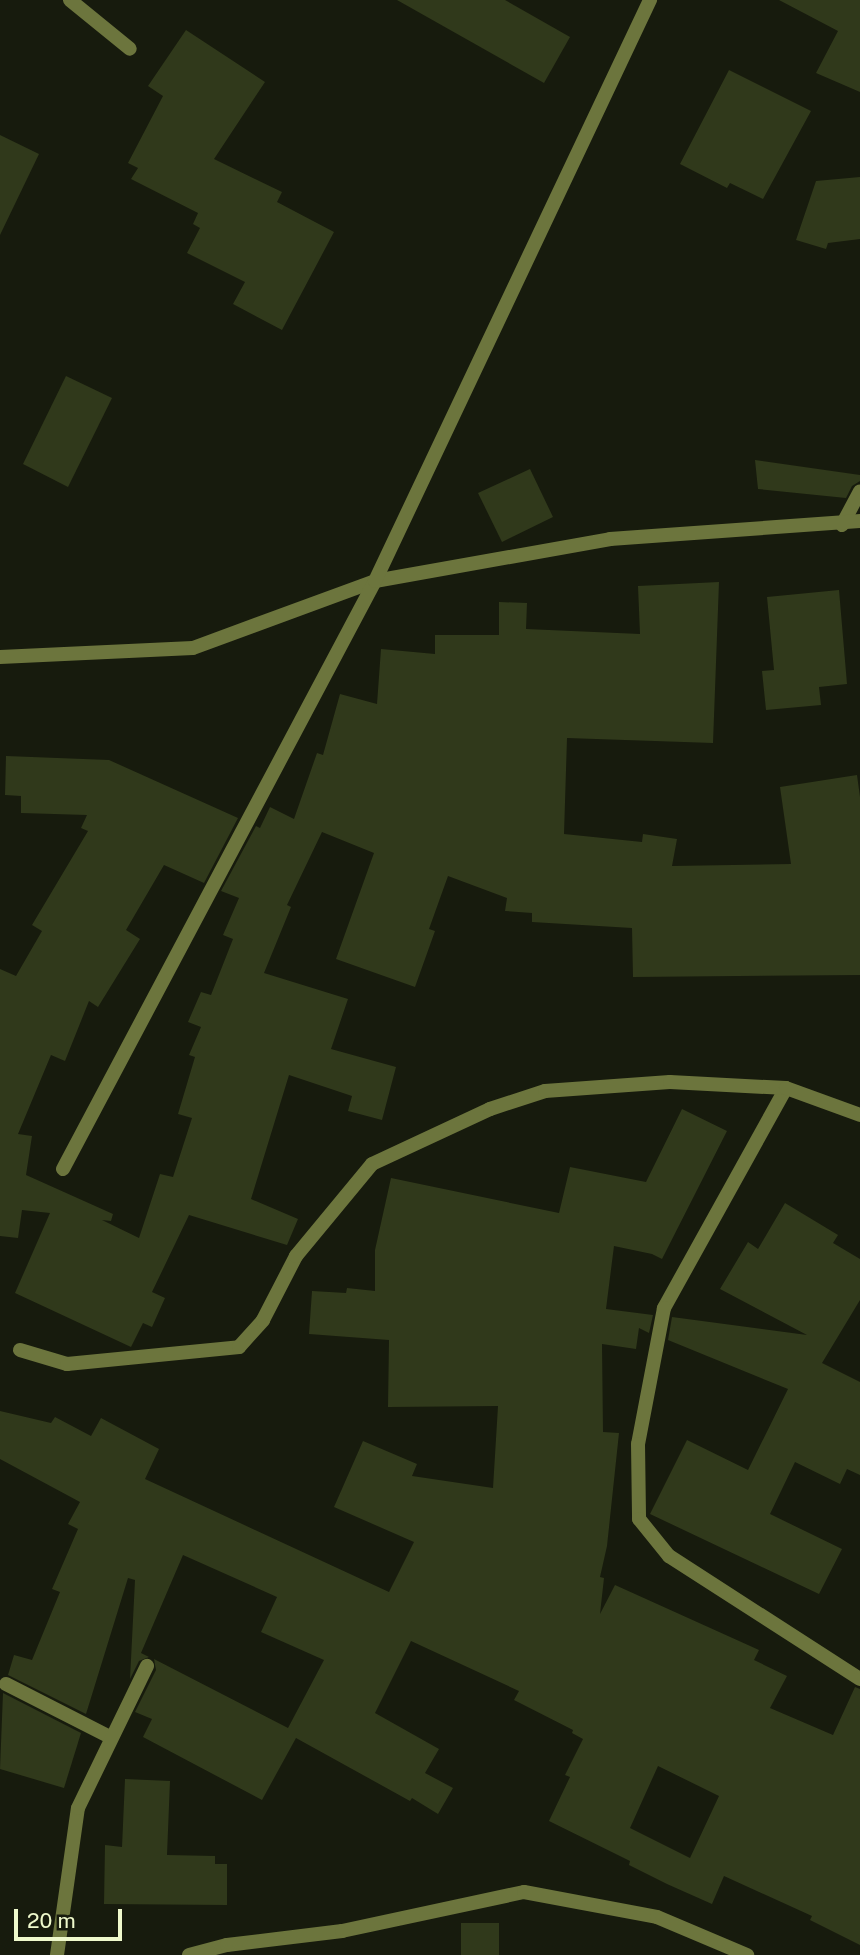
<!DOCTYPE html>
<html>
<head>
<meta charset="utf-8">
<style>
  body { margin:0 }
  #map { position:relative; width:860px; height:1955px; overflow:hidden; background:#171b0d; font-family:"Public Sans",sans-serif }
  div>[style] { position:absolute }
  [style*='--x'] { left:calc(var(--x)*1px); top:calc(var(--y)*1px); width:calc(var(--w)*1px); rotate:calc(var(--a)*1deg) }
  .building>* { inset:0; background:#30391b }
  .service>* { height:14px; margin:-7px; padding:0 7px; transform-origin:7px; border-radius:7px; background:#6c753d }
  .minor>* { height:14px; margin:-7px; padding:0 7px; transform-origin:7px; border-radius:7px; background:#6c753d }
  span { translate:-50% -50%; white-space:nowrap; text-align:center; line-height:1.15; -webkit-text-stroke:5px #171b0d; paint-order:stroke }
  .scale { position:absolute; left:14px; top:1909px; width:108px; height:32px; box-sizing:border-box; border:4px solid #eff9cc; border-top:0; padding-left:9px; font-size:21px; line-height:24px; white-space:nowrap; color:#eff9cc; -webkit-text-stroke:5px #171b0d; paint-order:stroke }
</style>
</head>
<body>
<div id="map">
  <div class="building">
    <div style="clip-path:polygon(397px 0,505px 0,570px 37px,544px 83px)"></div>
    <div style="clip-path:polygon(779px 0,860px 0,860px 92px,816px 73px,838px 31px)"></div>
    <div style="clip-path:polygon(186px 30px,265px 82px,214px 159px,282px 192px,277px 202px,334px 232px,282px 330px,233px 304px,245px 282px,187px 253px,200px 228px,193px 224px,198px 213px,131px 179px,138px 168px,128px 163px,163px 96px,148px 86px)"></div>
    <div style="clip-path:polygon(729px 70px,811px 111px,763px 199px,730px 183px,727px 188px,680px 164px)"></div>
    <div style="clip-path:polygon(0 135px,39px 154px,0 235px)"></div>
    <div style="clip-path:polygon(860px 177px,860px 239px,828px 243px,826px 249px,796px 240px,816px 181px)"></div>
    <div style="clip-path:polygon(66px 376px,112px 398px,68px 487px,23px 464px)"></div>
    <div style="clip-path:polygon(755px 460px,860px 475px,860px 481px,852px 486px,846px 498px,758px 489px)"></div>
    <div style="clip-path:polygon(530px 469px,553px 517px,502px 542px,478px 493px)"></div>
    <div style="clip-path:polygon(719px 582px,713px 743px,567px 738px,564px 834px,642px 842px,643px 834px,677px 839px,672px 866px,791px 864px,780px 787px,857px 775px,860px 797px,860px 975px,633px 977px,632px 928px,532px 922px,532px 913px,505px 911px,507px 898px,448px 876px,429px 929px,435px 931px,415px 987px,336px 959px,374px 853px,322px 832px,287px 905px,291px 907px,264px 973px,348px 999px,331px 1049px,396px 1067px,382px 1120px,348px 1111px,352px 1096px,289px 1075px,251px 1199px,298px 1219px,287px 1245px,189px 1215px,152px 1292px,165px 1298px,152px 1327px,143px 1323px,131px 1347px,15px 1293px,50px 1213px,22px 1210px,18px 1238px,0 1236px,0 969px,16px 976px,42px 931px,32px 925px,88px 831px,81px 828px,87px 815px,21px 813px,21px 796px,5px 795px,6px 756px,109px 760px,238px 818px,204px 883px,164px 865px,126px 930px,140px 939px,98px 1007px,89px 1001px,65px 1061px,51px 1055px,18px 1134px,32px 1136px,26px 1175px,113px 1214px,111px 1221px,102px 1220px,139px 1238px,160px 1174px,173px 1177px,192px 1118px,178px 1114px,195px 1057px,189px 1055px,201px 1027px,188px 1022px,201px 992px,211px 995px,233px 939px,223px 935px,239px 898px,221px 891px,256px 826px,260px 828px,270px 807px,294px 819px,317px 753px,323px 755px,340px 694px,377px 704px,381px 649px,435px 654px,435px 635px,499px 635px,499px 602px,527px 603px,526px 629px,640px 634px,638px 586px)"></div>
    <div style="clip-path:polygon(839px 590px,847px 684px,819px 687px,821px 705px,766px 710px,762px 671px,774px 670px,767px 597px)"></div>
    <div style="clip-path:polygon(evenodd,682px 1109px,727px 1131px,662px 1259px,652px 1254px,614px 1246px,606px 1309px,653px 1315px,649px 1333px,639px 1328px,636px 1349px,602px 1344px,603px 1432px,619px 1433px,607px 1546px,600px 1577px,604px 1578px,600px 1614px,615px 1585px,759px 1650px,754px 1660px,787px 1676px,770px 1708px,833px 1735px,855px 1687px,860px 1689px,860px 1945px,810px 1920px,812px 1916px,724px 1876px,712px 1904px,667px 1884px,629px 1865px,630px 1861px,549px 1821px,570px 1777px,565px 1775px,583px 1739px,572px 1733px,573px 1730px,514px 1700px,519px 1691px,411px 1641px,375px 1713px,439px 1749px,425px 1773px,453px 1788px,438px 1814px,412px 1798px,410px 1801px,296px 1738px,262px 1800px,143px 1737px,152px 1719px,135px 1712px,156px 1670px,154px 1659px,288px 1728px,324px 1660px,261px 1632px,277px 1597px,183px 1555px,141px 1653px,149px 1657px,139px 1661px,130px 1679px,135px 1580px,128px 1578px,86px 1714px,8px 1675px,14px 1655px,32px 1660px,60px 1592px,52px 1589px,78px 1529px,68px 1524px,80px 1502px,0 1459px,0 1411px,51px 1423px,55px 1417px,91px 1436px,101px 1418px,159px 1449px,145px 1479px,389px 1592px,414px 1542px,334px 1507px,363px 1441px,417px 1464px,412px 1476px,493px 1488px,498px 1406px,388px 1407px,389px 1340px,309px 1334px,312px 1291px,346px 1293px,347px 1288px,375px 1291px,375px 1250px,391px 1178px,559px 1213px,570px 1167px,646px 1182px,682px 1109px,658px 1766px,719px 1796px,690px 1858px,630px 1828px,658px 1766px)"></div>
    <div style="clip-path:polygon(785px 1203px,838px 1235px,833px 1243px,860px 1259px,860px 1300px,822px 1363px,860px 1382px,860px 1475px,847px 1469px,840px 1484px,795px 1462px,770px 1514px,842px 1549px,819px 1594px,650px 1514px,687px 1440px,748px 1470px,788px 1389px,668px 1340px,672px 1317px,807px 1335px,720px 1289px,748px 1242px,758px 1249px)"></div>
    <div style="clip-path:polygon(3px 1693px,81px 1733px,64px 1788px,0 1769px)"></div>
    <div style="clip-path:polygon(125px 1779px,170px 1781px,167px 1855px,215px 1856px,215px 1864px,227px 1864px,227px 1905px,104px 1904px,105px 1845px,122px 1847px)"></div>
    <div style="clip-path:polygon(461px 1923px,499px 1923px,499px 1955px,461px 1955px)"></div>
  </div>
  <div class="service">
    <div style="--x:70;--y:0;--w:77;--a:39.2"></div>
  </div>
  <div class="minor">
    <div style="--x:842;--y:525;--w:38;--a:-62"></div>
    <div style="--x:0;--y:657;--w:193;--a:-2.7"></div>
    <div style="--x:193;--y:648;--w:194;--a:-20.2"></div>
    <div style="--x:375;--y:581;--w:239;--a:-10.1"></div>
    <div style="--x:610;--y:539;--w:251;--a:-4.1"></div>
    <div style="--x:786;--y:1088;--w:252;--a:119"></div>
    <div style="--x:664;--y:1308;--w:138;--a:100.8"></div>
    <div style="--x:638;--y:1444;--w:75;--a:89.2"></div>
    <div style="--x:639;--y:1519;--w:48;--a:51"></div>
    <div style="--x:669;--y:1556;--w:227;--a:32.8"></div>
    <div style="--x:63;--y:1169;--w:666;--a:-62.05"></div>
    <div style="--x:375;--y:581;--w:643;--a:-64.67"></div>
    <div style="--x:20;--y:1350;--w:49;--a:16.6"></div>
    <div style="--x:67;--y:1364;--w:173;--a:-5.6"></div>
    <div style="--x:239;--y:1347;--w:36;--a:-48"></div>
    <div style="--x:263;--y:1320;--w:72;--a:-62.7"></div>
    <div style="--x:296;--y:1256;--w:119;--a:-50.4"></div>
    <div style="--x:372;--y:1164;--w:130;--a:-25"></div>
    <div style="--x:490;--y:1109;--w:58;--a:-18.1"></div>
    <div style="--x:545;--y:1091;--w:125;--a:-4.1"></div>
    <div style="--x:670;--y:1082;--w:116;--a:3"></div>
    <div style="--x:786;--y:1088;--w:79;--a:20"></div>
    <div style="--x:6;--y:1684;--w:117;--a:27"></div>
    <div style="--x:57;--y:1955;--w:148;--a:-81.9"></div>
    <div style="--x:78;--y:1808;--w:158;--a:-64.1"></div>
    <div style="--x:189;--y:1955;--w:39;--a:-15"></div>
    <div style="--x:227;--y:1945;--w:116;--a:-6.9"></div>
    <div style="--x:342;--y:1931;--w:186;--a:-12.1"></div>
    <div style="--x:524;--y:1892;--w:135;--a:10.6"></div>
    <div style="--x:657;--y:1917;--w:98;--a:22.9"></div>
  </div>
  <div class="scale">20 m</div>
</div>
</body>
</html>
